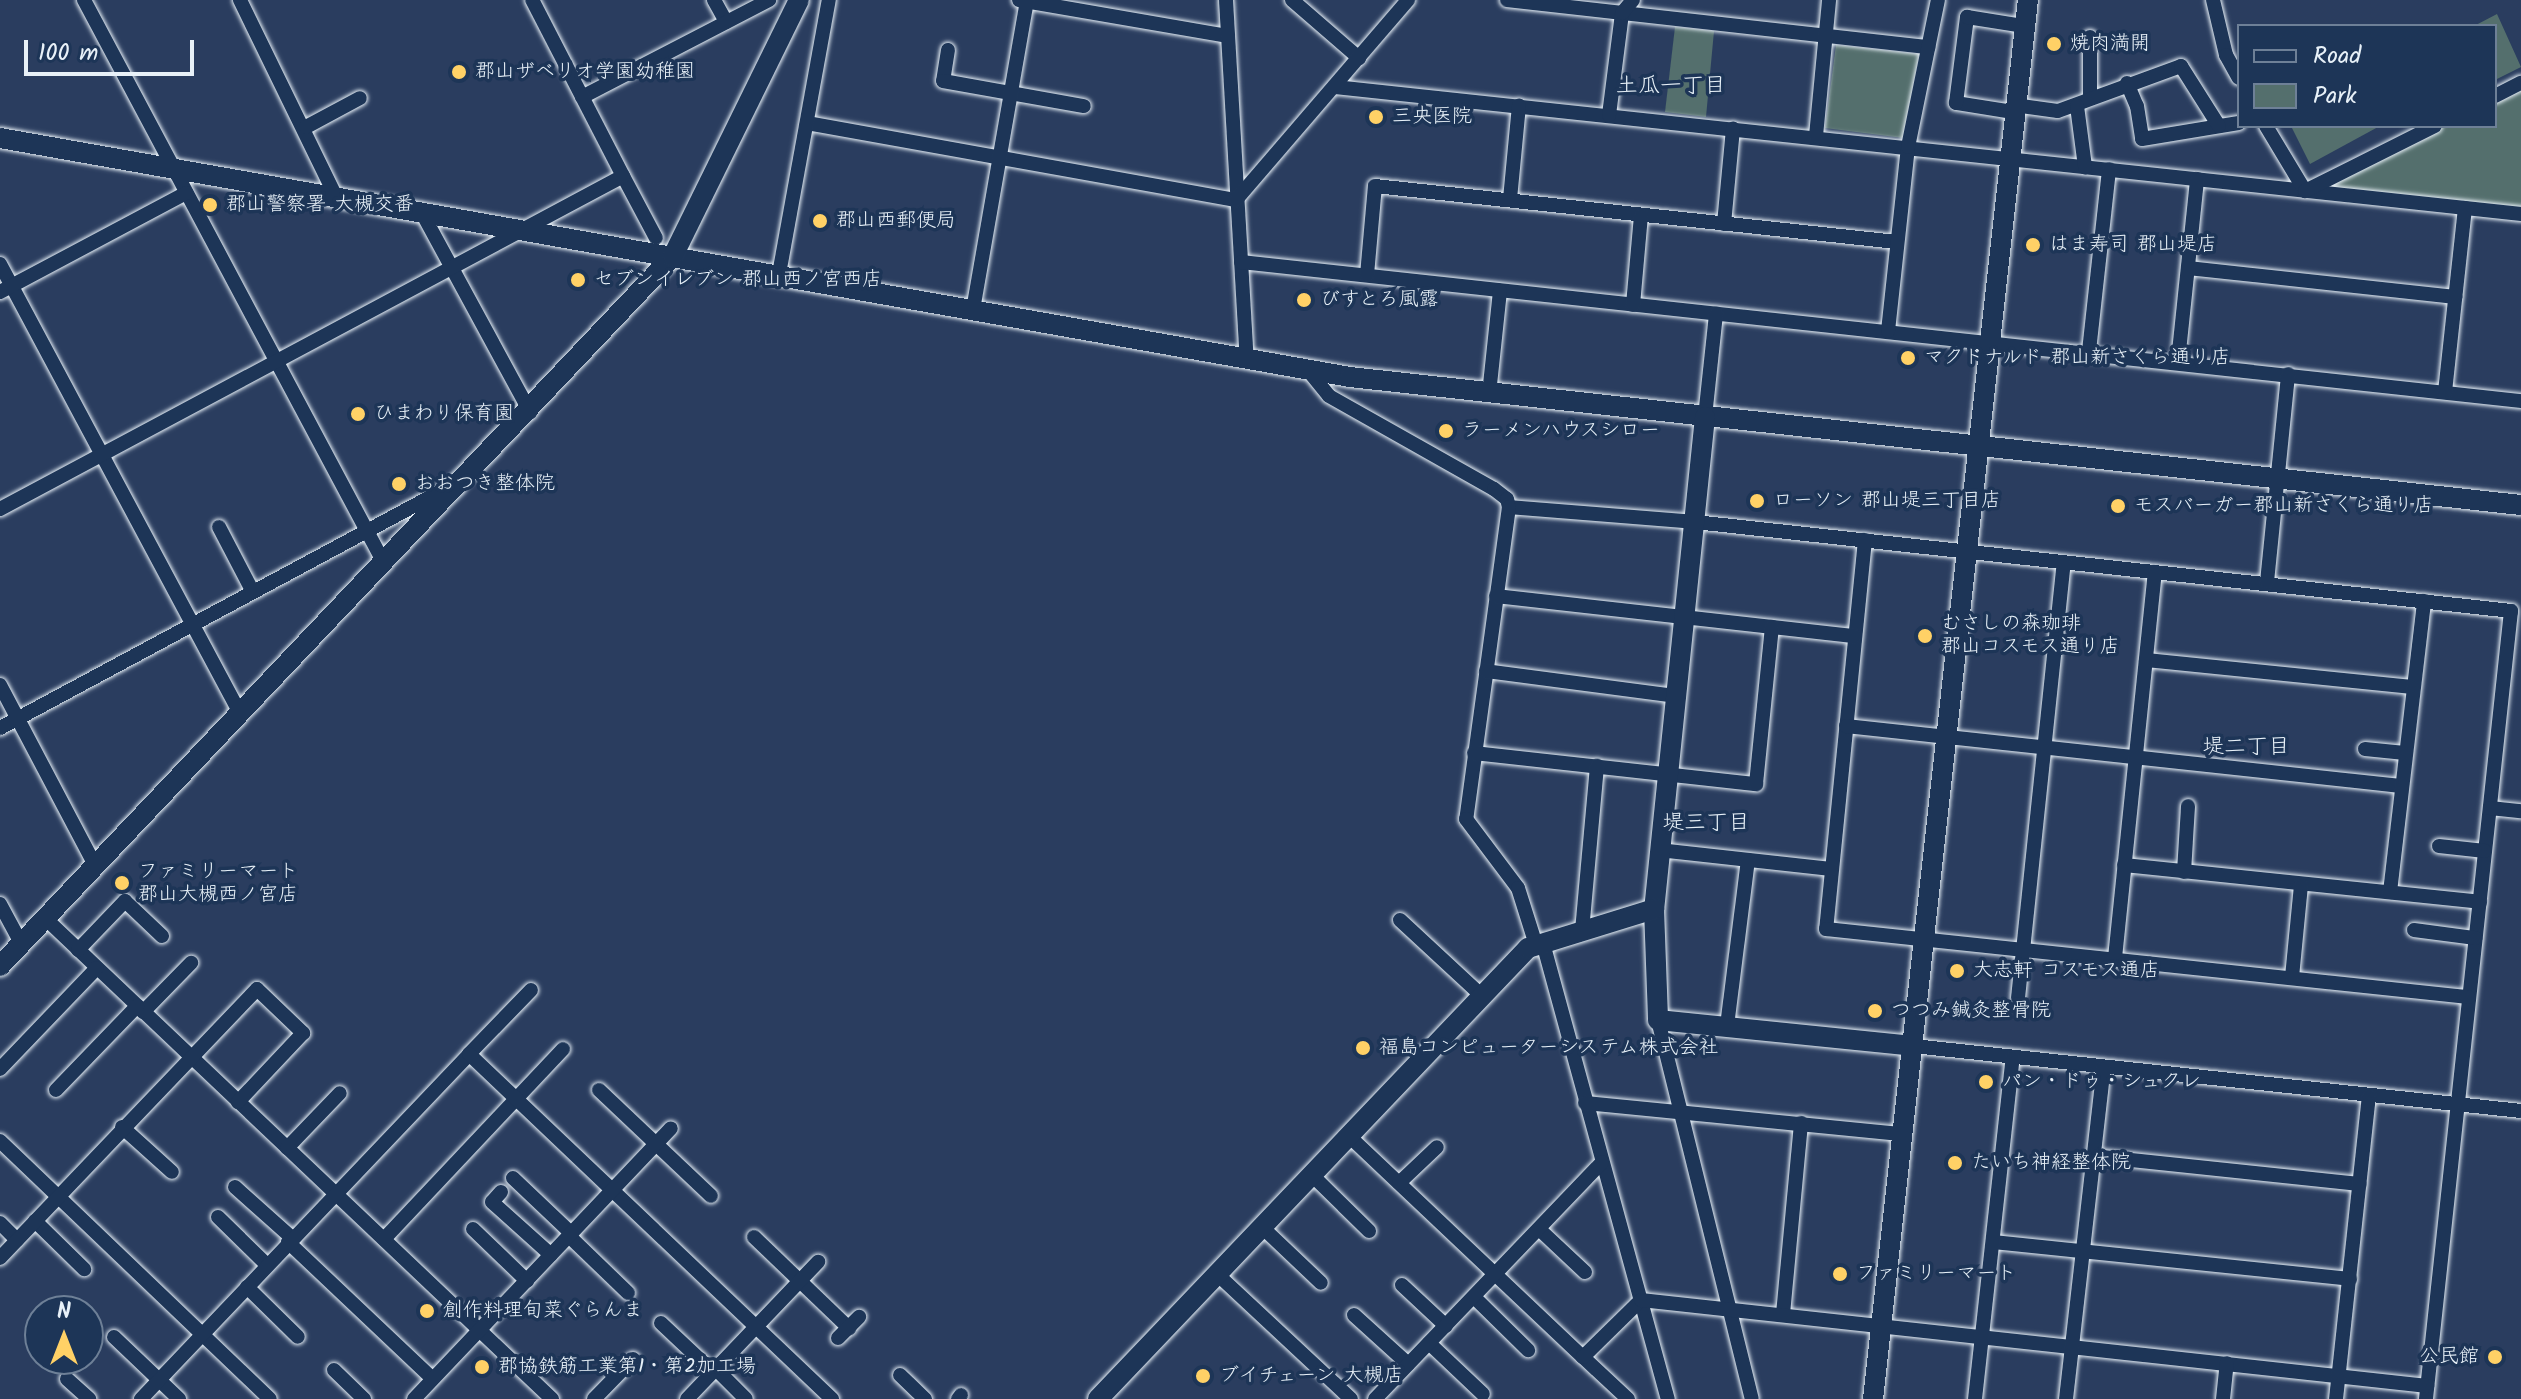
<!DOCTYPE html>
<html>
<head>
<meta charset="utf-8">
<style>
  body { margin:0 }
  #map { position:relative; width:2521px; height:1399px; overflow:hidden; background:#2a3d5f; font-family:Kalam,"Klee One",sans-serif }
  div>[style] { position:absolute }
  [style*='--x'] { left:calc(var(--x)*1px); top:calc(var(--y)*1px); width:calc(var(--w)*1px); rotate:calc(var(--a)*1deg) }
  .green>* { inset:0; background:#546f6d }
  .roads { filter:drop-shadow(0 0 2px #e8f1f8) drop-shadow(0 0 2px #e8f1f8) }
  .street>* { height:14px; margin:-7px; padding:0 7px; transform-origin:7px; border-radius:7px; background:#1d3557 }
  .secondary>* { height:20px; margin:-10px; padding:0 10px; transform-origin:10px; border-radius:10px; background:#1d3557 }
  .dots>* { width:22px; height:22px; translate:-50% -50%; box-sizing:border-box; border:4px solid #1d3557; border-radius:50% }
  span { translate:-50% -50%; white-space:nowrap; text-align:center; line-height:1.15; -webkit-text-stroke:7px #1d3557; paint-order:stroke }
  .poi-label { font-size:20px; color:#e8f1f8 }
  .left { translate:0 -50%; text-align:left }
  .right { translate:-100% -50%; text-align:right }
  .neighbourhood-label { font-size:22px; color:#e8f1f8 }
  .legend { position:absolute; left:2237px; top:24px; width:260px; height:104px; box-sizing:border-box; background:#1d3557; border:2px solid #6e8097; margin:0; padding:10px 14px; list-style:none; font-size:24px; color:#e8f1f8 }
  .legend li { display:flex; align-items:center; gap:16px; height:40px }
  .legend b { width:40px; border:2px solid #6e8097 }
  .north { position:absolute; left:24px; top:1295px; width:80px; height:80px; box-sizing:border-box; background:#1d3557; border:2px solid #6e8097; border-radius:50%; rotate:0deg; font-size:22px; font-weight:700; line-height:32px; text-align:center; color:#e8f1f8 }
  .north::after { content:''; display:block; margin:auto; width:28px; height:36px; background:#ffd166; clip-path:polygon(50% 0,100% 100%,50% 72%,0 100%) }
  .scale { position:absolute; left:24px; top:40px; width:170px; height:36px; box-sizing:border-box; border:4px solid #e8f1f8; border-top:0; padding-left:10px; font-size:24px; line-height:28px; white-space:nowrap; color:#e8f1f8; -webkit-text-stroke:6px #1d3557; paint-order:stroke }
</style>
</head>
<body>
<div id="map">
  <div class="green">
    <div style="clip-path:polygon(2497px 14px,2521px 67px,2495px 80px,2495px 26px,2474px 26px)"></div>
    <div style="clip-path:polygon(1675px 27px,1714px 31px,1706px 117px,1665px 112px)"></div>
    <div style="clip-path:polygon(1836px 45px,1919px 54px,1903px 138px,1825px 128px)"></div>
    <div style="clip-path:polygon(2521px 88px,2521px 208px,2325px 187px,2446px 126px,2495px 126px,2495px 101px)"></div>
    <div style="clip-path:polygon(2291px 126px,2377px 126px,2378px 127px,2310px 164px)"></div>
  </div>
  <div class="roads">
    <div class="street">
      <div style="--x:84;--y:0;--w:638;--a:61.95"></div>
      <div style="--x:240;--y:0;--w:219;--a:64"></div>
      <div style="--x:714;--y:0;--w:25;--a:61"></div>
      <div style="--x:1019;--y:0;--w:211;--a:9.8"></div>
      <div style="--x:1226;--y:0;--w:360;--a:86.7"></div>
      <div style="--x:1292;--y:0;--w:89;--a:40.9"></div>
      <div style="--x:1507;--y:0;--w:424;--a:6.4"></div>
      <div style="--x:2213;--y:0;--w:57;--a:76.7"></div>
      <div style="--x:2226;--y:55;--w:26;--a:61"></div>
      <div style="--x:948;--y:50;--w:31;--a:99"></div>
      <div style="--x:943;--y:81;--w:143;--a:10.1"></div>
      <div style="--x:2127;--y:83;--w:25;--a:67"></div>
      <div style="--x:2137;--y:106;--w:33;--a:81"></div>
      <div style="--x:2142;--y:139;--w:98;--a:-9.4"></div>
      <div style="--x:1335;--y:87;--w:1193;--a:6.11"></div>
      <div style="--x:2495;--y:96;--w:29;--a:-27"></div>
      <div style="--x:582;--y:97;--w:211;--a:-27.4"></div>
      <div style="--x:2090;--y:97;--w:60;--a:-90"></div>
      <div style="--x:2014;--y:105;--w:44;--a:7.8"></div>
      <div style="--x:2058;--y:111;--w:131;--a:-20.1"></div>
      <div style="--x:2181;--y:66;--w:71;--a:57.7"></div>
      <div style="--x:2077;--y:106;--w:62;--a:82.5"></div>
      <div style="--x:2013;--y:112;--w:58;--a:-171"></div>
      <div style="--x:1956;--y:103;--w:87;--a:-82.7"></div>
      <div style="--x:1967;--y:17;--w:58;--a:9"></div>
      <div style="--x:1609;--y:115;--w:103;--a:-82.7"></div>
      <div style="--x:1622;--y:13;--w:17;--a:-50"></div>
      <div style="--x:807;--y:123;--w:436;--a:10.2"></div>
      <div style="--x:1236;--y:200;--w:264;--a:-49.3"></div>
      <div style="--x:2266;--y:126;--w:76;--a:59"></div>
      <div style="--x:306;--y:127;--w:61;--a:-28.2"></div>
      <div style="--x:1816;--y:136;--w:137;--a:-84.5"></div>
      <div style="--x:623;--y:176;--w:70;--a:62"></div>
      <div style="--x:2305;--y:191;--w:145;--a:-26.6"></div>
      <div style="--x:1510;--y:199;--w:94;--a:-84.5"></div>
      <div style="--x:421;--y:211;--w:229;--a:61.5"></div>
      <div style="--x:1724;--y:224;--w:96;--a:-84.6"></div>
      <div style="--x:1241;--y:262;--w:1288;--a:6.2"></div>
      <div style="--x:0;--y:264;--w:511;--a:61.88"></div>
      <div style="--x:2188;--y:268;--w:269;--a:6.2"></div>
      <div style="--x:779;--y:274;--w:279;--a:-79.7"></div>
      <div style="--x:1367;--y:275;--w:89;--a:-84.9"></div>
      <div style="--x:1375;--y:186;--w:524;--a:6.13"></div>
      <div style="--x:0;--y:292;--w:211;--a:-28"></div>
      <div style="--x:1633;--y:305;--w:90;--a:-84.9"></div>
      <div style="--x:973;--y:310;--w:315;--a:-80.1"></div>
      <div style="--x:1888;--y:331;--w:185;--a:-83.8"></div>
      <div style="--x:1908;--y:147;--w:150;--a:-78.5"></div>
      <div style="--x:2089;--y:351;--w:183;--a:-83.7"></div>
      <div style="--x:2178;--y:361;--w:183;--a:-84"></div>
      <div style="--x:1308;--y:370;--w:33;--a:51"></div>
      <div style="--x:1329;--y:396;--w:189;--a:29.4"></div>
      <div style="--x:1494;--y:489;--w:16;--a:38"></div>
      <div style="--x:1507;--y:499;--w:8;--a:76"></div>
      <div style="--x:1509;--y:507;--w:187;--a:4.6"></div>
      <div style="--x:1695;--y:522;--w:821;--a:6.22"></div>
      <div style="--x:2511;--y:611;--w:793;--a:96.16"></div>
      <div style="--x:2445;--y:392;--w:185;--a:-83.8"></div>
      <div style="--x:1489;--y:394;--w:104;--a:-83.9"></div>
      <div style="--x:1705;--y:417;--w:104;--a:-83.9"></div>
      <div style="--x:1509;--y:507;--w:315;--a:97.8"></div>
      <div style="--x:1466;--y:819;--w:86;--a:53"></div>
      <div style="--x:1518;--y:888;--w:60;--a:72.5"></div>
      <div style="--x:0;--y:509;--w:706;--a:-28.12"></div>
      <div style="--x:623;--y:176;--w:198;--a:-117.3"></div>
      <div style="--x:219;--y:527;--w:73;--a:62.4"></div>
      <div style="--x:1865;--y:540;--w:391;--a:95.7"></div>
      <div style="--x:1826;--y:929;--w:646;--a:6.05"></div>
      <div style="--x:2267;--y:582;--w:209;--a:-84.2"></div>
      <div style="--x:1496;--y:596;--w:361;--a:6.4"></div>
      <div style="--x:2146;--y:660;--w:268;--a:5.8"></div>
      <div style="--x:1486;--y:671;--w:191;--a:7.5"></div>
      <div style="--x:0;--y:685;--w:204;--a:62.2"></div>
      <div style="--x:1846;--y:726;--w:558;--a:6.17"></div>
      <div style="--x:0;--y:728;--w:507;--a:-28.23"></div>
      <div style="--x:2365;--y:749;--w:40;--a:5.7"></div>
      <div style="--x:1474;--y:753;--w:284;--a:6.3"></div>
      <div style="--x:1756;--y:784;--w:158;--a:-84.2"></div>
      <div style="--x:2490;--y:808;--w:31;--a:6"></div>
      <div style="--x:2439;--y:846;--w:46;--a:6.2"></div>
      <div style="--x:1659;--y:850;--w:173;--a:6.3"></div>
      <div style="--x:2124;--y:865;--w:358;--a:5.9"></div>
      <div style="--x:2184;--y:872;--w:66;--a:-86.5"></div>
      <div style="--x:2390;--y:892;--w:293;--a:-83.3"></div>
      <div style="--x:0;--y:904;--w:44;--a:61.7"></div>
      <div style="--x:45;--y:918;--w:699;--a:43.49"></div>
      <div style="--x:1400;--y:920;--w:112;--a:42.8"></div>
      <div style="--x:2414;--y:930;--w:62;--a:7.5"></div>
      <div style="--x:1582;--y:931;--w:166;--a:-84.8"></div>
      <div style="--x:1543;--y:943;--w:473;--a:74.7"></div>
      <div style="--x:78;--y:950;--w:68;--a:-46.2"></div>
      <div style="--x:125;--y:901;--w:51;--a:43.4"></div>
      <div style="--x:2115;--y:958;--w:388;--a:-84.1"></div>
      <div style="--x:2292;--y:977;--w:92;--a:-84.4"></div>
      <div style="--x:2018;--y:998;--w:437;--a:-84"></div>
      <div style="--x:143;--y:1012;--w:69;--a:-45.6"></div>
      <div style="--x:1658;--y:1020;--w:390;--a:76.1"></div>
      <div style="--x:1727;--y:1026;--w:167;--a:-82.8"></div>
      <div style="--x:1913;--y:1046;--w:611;--a:6.1"></div>
      <div style="--x:469;--y:1054;--w:89;--a:-45.9"></div>
      <div style="--x:0;--y:1069;--w:140;--a:-46.2"></div>
      <div style="--x:56;--y:1090;--w:117;--a:-46"></div>
      <div style="--x:599;--y:1090;--w:154;--a:43.4"></div>
      <div style="--x:1585;--y:1103;--w:320;--a:5.6"></div>
      <div style="--x:122;--y:1127;--w:67;--a:42"></div>
      <div style="--x:1349;--y:1136;--w:322;--a:43.4"></div>
      <div style="--x:0;--y:1141;--w:373;--a:43.7"></div>
      <div style="--x:287;--y:1148;--w:76;--a:-46.1"></div>
      <div style="--x:2093;--y:1156;--w:268;--a:6"></div>
      <div style="--x:1312;--y:1175;--w:80;--a:44.5"></div>
      <div style="--x:513;--y:1178;--w:81;--a:43.5"></div>
      <div style="--x:1399;--y:1183;--w:52;--a:-43.5"></div>
      <div style="--x:235;--y:1187;--w:76;--a:41.8"></div>
      <div style="--x:501;--y:1192;--w:13;--a:132"></div>
      <div style="--x:492;--y:1202;--w:79;--a:41.9"></div>
      <div style="--x:218;--y:1217;--w:69;--a:44.4"></div>
      <div style="--x:35;--y:1221;--w:69;--a:44.4"></div>
      <div style="--x:0;--y:1223;--w:24;--a:45"></div>
      <div style="--x:1262;--y:1227;--w:81;--a:43.5"></div>
      <div style="--x:473;--y:1229;--w:75;--a:43.9"></div>
      <div style="--x:1539;--y:1229;--w:63;--a:43.1"></div>
      <div style="--x:569;--y:1236;--w:82;--a:44"></div>
      <div style="--x:754;--y:1237;--w:132;--a:43.8"></div>
      <div style="--x:384;--y:1239;--w:261;--a:-46.7"></div>
      <div style="--x:288;--y:1242;--w:199;--a:43.4"></div>
      <div style="--x:1993;--y:1242;--w:359;--a:5.9"></div>
      <div style="--x:0;--y:1258;--w:372;--a:-46.3"></div>
      <div style="--x:257;--y:989;--w:64;--a:43.7"></div>
      <div style="--x:303;--y:1033;--w:95;--a:133.3"></div>
      <div style="--x:1217;--y:1274;--w:183;--a:43"></div>
      <div style="--x:1402;--y:1285;--w:60;--a:43"></div>
      <div style="--x:247;--y:1287;--w:71;--a:44.4"></div>
      <div style="--x:1474;--y:1297;--w:76;--a:44.5"></div>
      <div style="--x:1783;--y:1314;--w:192;--a:-84.6"></div>
      <div style="--x:1354;--y:1315;--w:73;--a:42.2"></div>
      <div style="--x:661;--y:1323;--w:71;--a:43.3"></div>
      <div style="--x:114;--y:1337;--w:90;--a:43.6"></div>
      <div style="--x:838;--y:1338;--w:30;--a:-45"></div>
      <div style="--x:1429;--y:1343;--w:74;--a:43.4"></div>
      <div style="--x:716;--y:1369;--w:42;--a:45"></div>
      <div style="--x:334;--y:1370;--w:42;--a:44"></div>
      <div style="--x:900;--y:1375;--w:35;--a:44"></div>
      <div style="--x:67;--y:1379;--w:30;--a:42"></div>
      <div style="--x:141;--y:1399;--w:476;--a:-46.4"></div>
      <div style="--x:469;--y:1054;--w:501;--a:43.54"></div>
      <div style="--x:414;--y:1399;--w:373;--a:-46.5"></div>
      <div style="--x:594;--y:1399;--w:56;--a:-45.7"></div>
      <div style="--x:687;--y:1399;--w:190;--a:-46.3"></div>
      <div style="--x:958;--y:1399;--w:5;--a:-53"></div>
      <div style="--x:1375;--y:1399;--w:328;--a:-46.2"></div>
      <div style="--x:1628;--y:1399;--w:62;--a:-137"></div>
      <div style="--x:1583;--y:1357;--w:81;--a:-44.5"></div>
      <div style="--x:1641;--y:1300;--w:791;--a:6.24"></div>
      <div style="--x:1975;--y:1399;--w:344;--a:-83.7"></div>
      <div style="--x:2066;--y:1399;--w:334;--a:-83.5"></div>
      <div style="--x:2223;--y:1399;--w:36;--a:-84"></div>
      <div style="--x:2336;--y:1399;--w:305;--a:-83.8"></div>
    </div>
    <div class="secondary">
      <div style="--x:0;--y:138;--w:1371;--a:10.04"></div>
      <div style="--x:1350;--y:377;--w:1178;--a:6.24"></div>
      <div style="--x:1705;--y:417;--w:495;--a:95.9"></div>
      <div style="--x:1654;--y:909;--w:111;--a:87.9"></div>
      <div style="--x:1658;--y:1020;--w:256;--a:5.8"></div>
      <div style="--x:0;--y:966;--w:978;--a:-46.53"></div>
      <div style="--x:673;--y:256;--w:285;--a:-63.8"></div>
      <div style="--x:1098;--y:1399;--w:623;--a:-46.37"></div>
      <div style="--x:1528;--y:948;--w:132;--a:-17.2"></div>
      <div style="--x:1873;--y:1399;--w:1408;--a:-83.68"></div>
    </div>
  </div>
  <div class="dots">
    <div style="left:2054px;top:44px;background:#ffd166"></div>
    <div style="left:459px;top:72px;background:#ffd166"></div>
    <div style="left:1376px;top:117px;background:#ffd166"></div>
    <div style="left:210px;top:205px;background:#ffd166"></div>
    <div style="left:820px;top:221px;background:#ffd166"></div>
    <div style="left:2033px;top:245px;background:#ffd166"></div>
    <div style="left:578px;top:280px;background:#ffd166"></div>
    <div style="left:1304px;top:300px;background:#ffd166"></div>
    <div style="left:1908px;top:358px;background:#ffd166"></div>
    <div style="left:358px;top:414px;background:#ffd166"></div>
    <div style="left:1446px;top:431px;background:#ffd166"></div>
    <div style="left:399px;top:484px;background:#ffd166"></div>
    <div style="left:1757px;top:501px;background:#ffd166"></div>
    <div style="left:2118px;top:506px;background:#ffd166"></div>
    <div style="left:1925px;top:636px;background:#ffd166"></div>
    <div style="left:122px;top:883px;background:#ffd166"></div>
    <div style="left:1957px;top:971px;background:#ffd166"></div>
    <div style="left:1875px;top:1011px;background:#ffd166"></div>
    <div style="left:1363px;top:1048px;background:#ffd166"></div>
    <div style="left:1986px;top:1082px;background:#ffd166"></div>
    <div style="left:1955px;top:1163px;background:#ffd166"></div>
    <div style="left:1840px;top:1274px;background:#ffd166"></div>
    <div style="left:427px;top:1311px;background:#ffd166"></div>
    <div style="left:2495px;top:1357px;background:#ffd166"></div>
    <div style="left:482px;top:1367px;background:#ffd166"></div>
    <div style="left:1203px;top:1376px;background:#ffd166"></div>
  </div>
  <div class="poi-label">
    <span class="left" style="left:2070px;top:44px">焼肉満開</span>
    <span class="left" style="left:475px;top:72px">郡山ザベリオ学園幼稚園</span>
    <span class="left" style="left:1392px;top:117px">三央医院</span>
    <span class="left" style="left:226px;top:205px">郡山警察署 大槻交番</span>
    <span class="left" style="left:836px;top:221px">郡山西郵便局</span>
    <span class="left" style="left:2049px;top:245px">はま寿司 郡山堤店</span>
    <span class="left" style="left:594px;top:280px">セブンイレブン 郡山西ノ宮西店</span>
    <span class="left" style="left:1320px;top:300px">びすとろ風露</span>
    <span class="left" style="left:1924px;top:358px">マクドナルド 郡山新さくら通り店</span>
    <span class="left" style="left:374px;top:414px">ひまわり保育園</span>
    <span class="left" style="left:1462px;top:431px">ラーメンハウスシロー</span>
    <span class="left" style="left:415px;top:484px">おおつき整体院</span>
    <span class="left" style="left:1773px;top:501px">ローソン 郡山堤三丁目店</span>
    <span class="left" style="left:2134px;top:506px">モスバーガー郡山新さくら通り店</span>
    <span class="left" style="left:1941px;top:636px">むさしの森珈琲<br>郡山コスモス通り店</span>
    <span class="left" style="left:138px;top:884px">ファミリーマート<br>郡山大槻西ノ宮店</span>
    <span class="left" style="left:1973px;top:971px">大志軒 コスモス通店</span>
    <span class="left" style="left:1891px;top:1011px">つつみ鍼灸整骨院</span>
    <span class="left" style="left:1379px;top:1048px">福島コンピューターシステム株式会社</span>
    <span class="left" style="left:2002px;top:1082px">パン・ドゥ・シュクレ</span>
    <span class="left" style="left:1971px;top:1163px">たいち神経整体院</span>
    <span class="left" style="left:1856px;top:1274px">ファミリーマート</span>
    <span class="left" style="left:443px;top:1311px">創作料理旬菜ぐらんま</span>
    <span class="right" style="left:2479px;top:1357px">公民館</span>
    <span class="left" style="left:498px;top:1367px">郡協鉄筋工業第1・第2加工場</span>
    <span class="left" style="left:1219px;top:1376px">ブイチェーン 大槻店</span>
  </div>
  <div class="neighbourhood-label">
    <span style="left:1671px;top:87px">土瓜一丁目</span>
    <span style="left:2246px;top:748px">堤二丁目</span>
    <span style="left:1706px;top:824px">堤三丁目</span>
  </div>
  <ul class="legend">
  <li><b style="height:10px;background:#1d3557"></b>Road</li>
  <li><b style="height:22px;background:#546f6d"></b>Park</li>
  </ul>
  <div class="north">N</div>
  <div class="scale">100 m</div>
</div>
</body>
</html>
